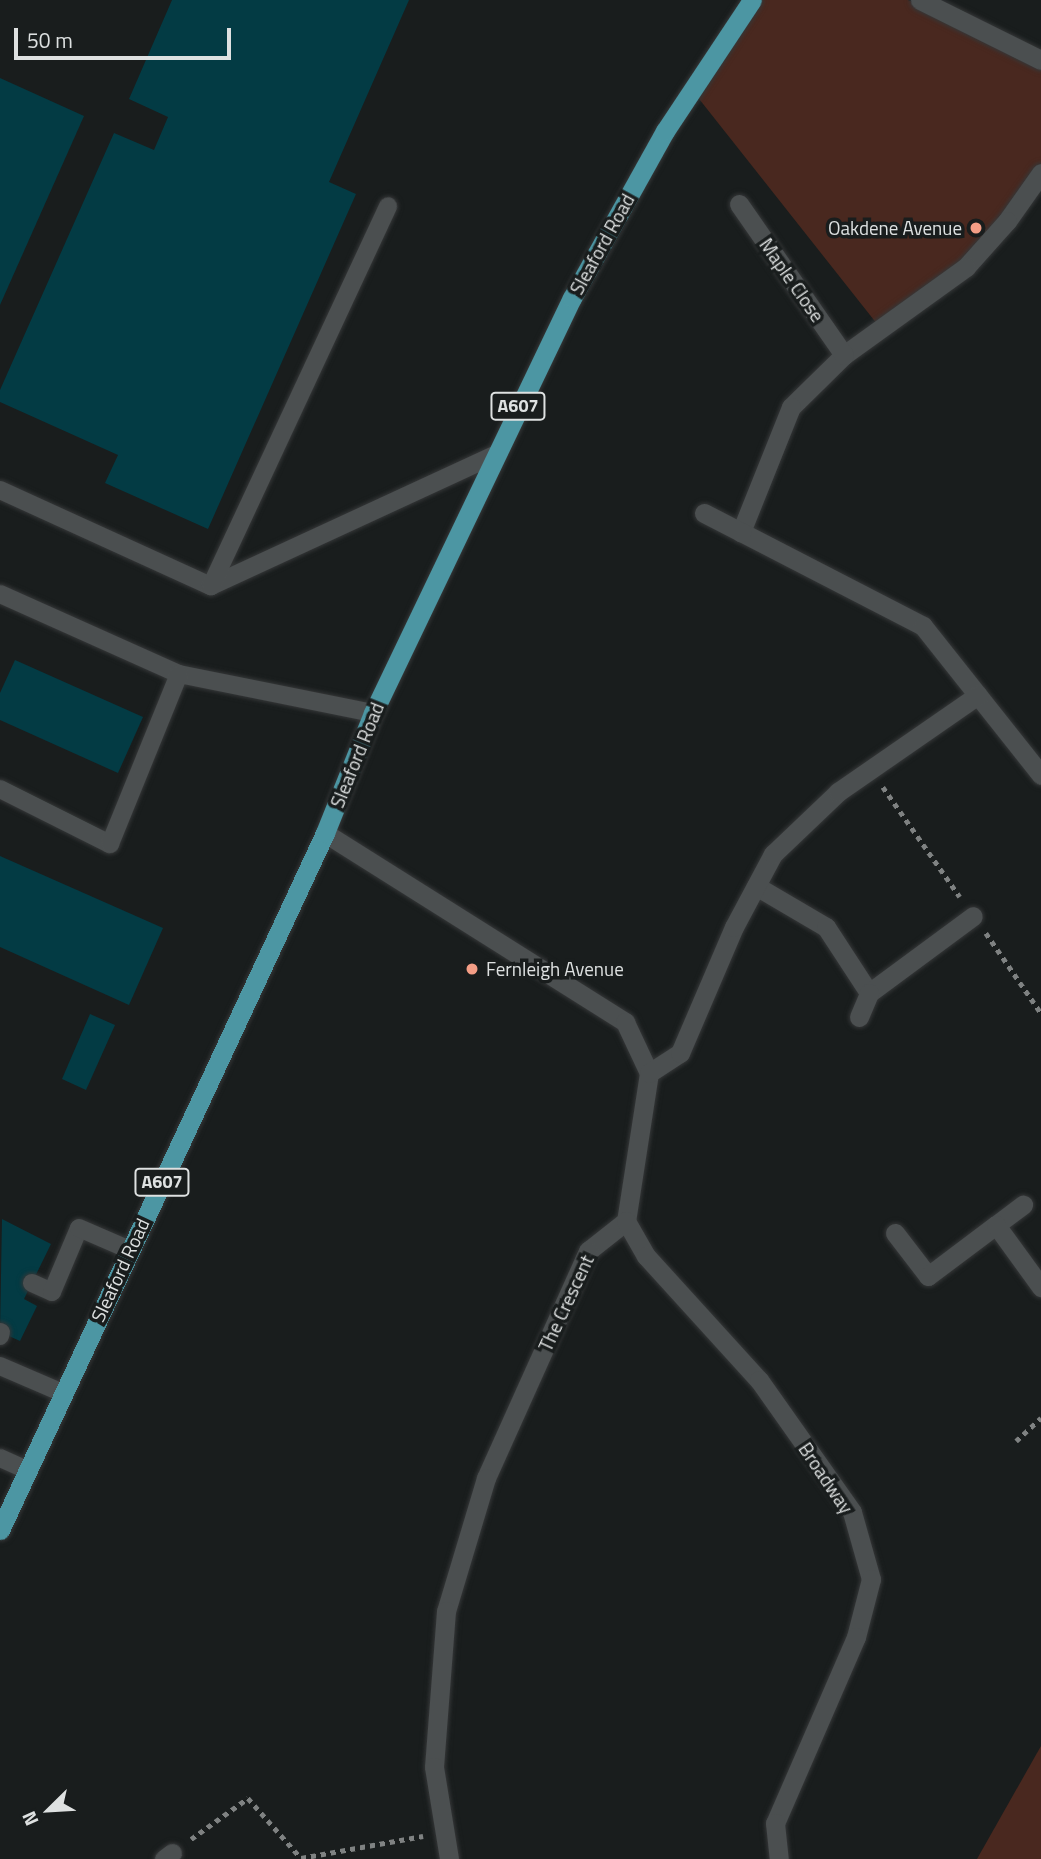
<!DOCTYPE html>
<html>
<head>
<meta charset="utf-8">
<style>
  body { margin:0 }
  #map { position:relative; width:1041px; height:1859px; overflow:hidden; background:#191d1d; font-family:"Titillium Web",sans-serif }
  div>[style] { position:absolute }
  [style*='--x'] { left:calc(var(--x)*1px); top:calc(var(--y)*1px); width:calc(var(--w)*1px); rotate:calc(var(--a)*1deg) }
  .green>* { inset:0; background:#49281f }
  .building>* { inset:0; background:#033b44 }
  .path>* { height:4.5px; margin-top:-2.25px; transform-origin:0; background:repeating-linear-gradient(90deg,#7f8282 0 5px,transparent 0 10px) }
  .roads { filter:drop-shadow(0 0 2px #353738) drop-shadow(0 0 2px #353738) }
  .service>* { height:18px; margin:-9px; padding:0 9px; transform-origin:9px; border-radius:9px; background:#4b4f50 }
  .minor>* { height:19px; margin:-9.5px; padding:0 9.5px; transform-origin:9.5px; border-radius:9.5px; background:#4b4f50 }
  .primary>* { height:19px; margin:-9.5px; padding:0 9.5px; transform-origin:9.5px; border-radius:9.5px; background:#4c96a3 }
  .dots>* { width:19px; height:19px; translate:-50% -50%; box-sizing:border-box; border:4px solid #191d1d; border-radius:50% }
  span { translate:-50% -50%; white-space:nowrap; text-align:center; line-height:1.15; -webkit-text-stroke:7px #191d1d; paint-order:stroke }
  .shield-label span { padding:2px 5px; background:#191d1d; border:2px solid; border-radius:5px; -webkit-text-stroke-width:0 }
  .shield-label { font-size:18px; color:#dee1e1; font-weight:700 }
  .poi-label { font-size:19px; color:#dee1e1 }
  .right { translate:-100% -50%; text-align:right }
  .left { translate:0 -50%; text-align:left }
  .street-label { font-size:19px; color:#dee1e1 }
  .north { position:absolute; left:14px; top:1775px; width:70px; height:70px; -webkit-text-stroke:5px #191d1d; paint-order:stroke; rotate:246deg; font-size:19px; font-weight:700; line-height:28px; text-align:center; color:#dee1e1 }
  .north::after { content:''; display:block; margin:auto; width:24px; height:32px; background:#dee1e1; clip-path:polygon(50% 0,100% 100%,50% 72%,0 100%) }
  .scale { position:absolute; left:14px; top:28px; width:217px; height:32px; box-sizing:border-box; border:4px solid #dee1e1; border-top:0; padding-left:9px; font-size:21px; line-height:24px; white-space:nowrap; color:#dee1e1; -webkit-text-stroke:5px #191d1d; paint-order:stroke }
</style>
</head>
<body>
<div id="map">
  <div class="green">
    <div style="clip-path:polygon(752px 0,908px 0,1041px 60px,1041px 173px,1007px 222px,881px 329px,692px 90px)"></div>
    <div style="clip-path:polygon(1041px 1746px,1041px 1859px,977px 1859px)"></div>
  </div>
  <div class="building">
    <div style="clip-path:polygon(172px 0,409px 0,329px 182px,356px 194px,208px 529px,105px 483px,118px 455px,0 402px,0 390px,114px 133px,154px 150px,168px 117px,129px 99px)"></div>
    <div style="clip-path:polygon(0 78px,84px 116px,0 305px)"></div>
    <div style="clip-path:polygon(15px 660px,143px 717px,118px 773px,0 720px,0 693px)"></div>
    <div style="clip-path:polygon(0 856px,163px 928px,129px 1005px,0 947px)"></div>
    <div style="clip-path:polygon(90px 1014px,115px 1025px,86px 1090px,62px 1079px)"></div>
    <div style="clip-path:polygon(2px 1219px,51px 1244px,24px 1299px,37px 1306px,20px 1341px,0 1332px)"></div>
  </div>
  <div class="path">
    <div style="--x:883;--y:787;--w:134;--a:55"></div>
    <div style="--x:986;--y:933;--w:97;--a:55.5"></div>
    <div style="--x:1016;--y:1441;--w:34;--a:-43"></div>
    <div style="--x:191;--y:1839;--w:70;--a:-35.7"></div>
    <div style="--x:248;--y:1798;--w:80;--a:48.5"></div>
    <div style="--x:301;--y:1858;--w:124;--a:-10.2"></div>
  </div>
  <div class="roads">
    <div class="service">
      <div style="--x:0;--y:490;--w:232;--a:24.5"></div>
      <div style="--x:211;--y:586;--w:313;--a:-24.8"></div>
      <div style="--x:211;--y:586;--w:419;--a:-65"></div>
      <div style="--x:0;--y:594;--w:196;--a:24.1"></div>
      <div style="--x:179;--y:674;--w:198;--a:11.4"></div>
      <div style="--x:0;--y:789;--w:123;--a:26.6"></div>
      <div style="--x:110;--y:844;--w:183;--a:-67.9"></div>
      <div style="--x:32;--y:1283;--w:22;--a:24"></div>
      <div style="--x:52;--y:1292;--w:69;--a:-67.1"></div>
      <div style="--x:79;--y:1228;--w:56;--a:23.3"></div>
      <div style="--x:0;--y:1336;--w:4;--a:-76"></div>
      <div style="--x:0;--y:1366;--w:69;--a:23.2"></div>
      <div style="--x:0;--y:1458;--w:30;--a:24"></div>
    </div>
    <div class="minor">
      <div style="--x:920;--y:0;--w:135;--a:26.4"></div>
      <div style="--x:1041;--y:173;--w:59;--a:125.3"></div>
      <div style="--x:1007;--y:221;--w:62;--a:131.7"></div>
      <div style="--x:966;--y:267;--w:150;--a:144.2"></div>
      <div style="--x:844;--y:355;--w:74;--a:135.5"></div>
      <div style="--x:791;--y:407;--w:135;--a:111.8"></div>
      <div style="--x:741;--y:532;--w:205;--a:27.3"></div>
      <div style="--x:923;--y:626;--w:190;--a:51.6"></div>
      <div style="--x:739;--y:204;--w:184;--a:55.2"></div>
      <div style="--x:704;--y:513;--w:42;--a:27.2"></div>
      <div style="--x:325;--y:833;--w:355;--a:32.2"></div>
      <div style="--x:625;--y:1022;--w:56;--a:64.8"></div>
      <div style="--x:649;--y:1073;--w:150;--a:98.8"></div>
      <div style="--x:626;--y:1221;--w:48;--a:141.7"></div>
      <div style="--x:588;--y:1251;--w:249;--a:114.2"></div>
      <div style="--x:486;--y:1478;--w:139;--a:106.7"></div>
      <div style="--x:446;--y:1611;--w:156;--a:94.4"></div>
      <div style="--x:434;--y:1767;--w:93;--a:80.7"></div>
      <div style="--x:756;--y:886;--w:81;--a:30.4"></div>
      <div style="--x:826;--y:927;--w:79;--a:56.9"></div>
      <div style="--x:869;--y:993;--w:129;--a:-36.5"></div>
      <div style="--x:859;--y:1017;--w:26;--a:-67"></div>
      <div style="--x:649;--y:1073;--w:37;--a:-33"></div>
      <div style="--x:680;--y:1053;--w:137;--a:-66.8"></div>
      <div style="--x:734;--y:927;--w:83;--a:-61.9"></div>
      <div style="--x:773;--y:854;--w:90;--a:-43.6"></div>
      <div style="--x:838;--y:792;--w:170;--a:-34.7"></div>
      <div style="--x:626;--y:1221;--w:40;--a:60.3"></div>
      <div style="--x:646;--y:1256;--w:168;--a:47.7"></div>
      <div style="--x:759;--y:1380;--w:161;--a:54.8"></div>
      <div style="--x:852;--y:1512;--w:70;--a:74.2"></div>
      <div style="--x:871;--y:1579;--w:60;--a:104.5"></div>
      <div style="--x:856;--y:1637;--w:203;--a:113.5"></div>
      <div style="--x:775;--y:1823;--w:36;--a:84"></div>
      <div style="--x:996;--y:1225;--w:34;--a:-37"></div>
      <div style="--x:895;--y:1233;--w:54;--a:52.5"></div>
      <div style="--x:928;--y:1276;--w:85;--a:-36.9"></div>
      <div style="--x:996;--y:1225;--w:77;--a:54"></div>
      <div style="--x:164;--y:1859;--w:10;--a:-37"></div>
    </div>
    <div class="primary">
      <div style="--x:0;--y:1530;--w:769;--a:-65"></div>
      <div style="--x:325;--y:833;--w:129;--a:-68.2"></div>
      <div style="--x:373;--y:713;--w:460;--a:-64.4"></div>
      <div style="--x:572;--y:298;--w:191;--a:-60.9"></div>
      <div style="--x:665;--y:131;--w:157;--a:-56.4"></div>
    </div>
  </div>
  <div class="dots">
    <div style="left:976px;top:228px;background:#f49e86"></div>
    <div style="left:472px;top:969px;background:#f49e86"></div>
  </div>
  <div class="shield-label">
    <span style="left:518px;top:406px">A607</span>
    <span style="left:162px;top:1182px">A607</span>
  </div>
  <div class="poi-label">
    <span class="right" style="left:962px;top:228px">Oakdene Avenue</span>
    <span class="left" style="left:486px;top:969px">Fernleigh Avenue</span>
  </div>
  <div class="street-label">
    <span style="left:602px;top:244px;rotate:-61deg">Sleaford Road</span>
    <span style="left:792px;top:280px;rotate:55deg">Maple Close</span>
    <span style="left:357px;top:755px;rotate:-68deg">Sleaford Road</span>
    <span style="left:120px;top:1270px;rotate:-65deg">Sleaford Road</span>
    <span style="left:566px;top:1303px;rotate:-65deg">The Crescent</span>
    <span style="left:826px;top:1478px;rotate:56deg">Broadway</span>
  </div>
  <div class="north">N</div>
  <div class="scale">50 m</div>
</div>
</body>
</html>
